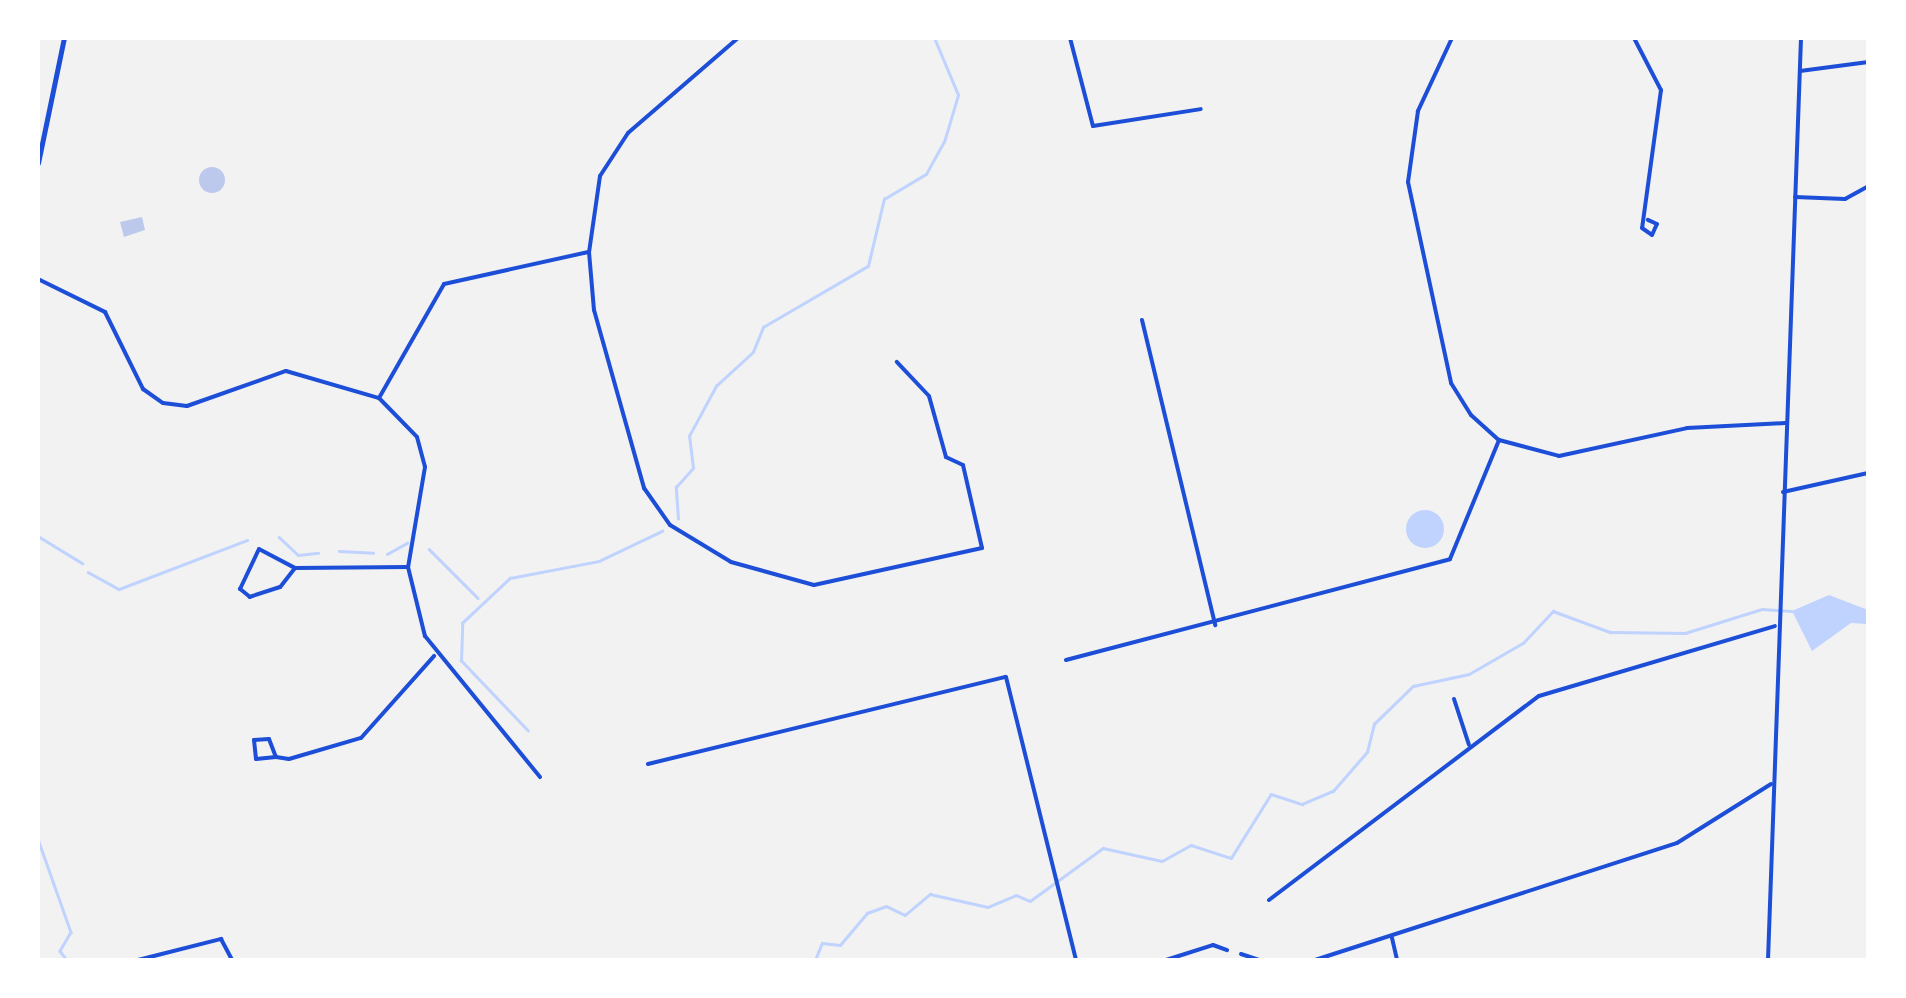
<!DOCTYPE html>
<html>
<head>
<meta charset="utf-8">
<style>
  body { margin:0 }
  #map { position:relative; width:1906px; height:998px; overflow:hidden; background:#f2f2f2; font-family:Poppins,sans-serif }
  div>[style] { position:absolute }
  [style*='--x'] { left:calc(var(--x)*1px); top:calc(var(--y)*1px); width:calc(var(--w)*1px); rotate:calc(var(--a)*1deg) }
  .water>* { inset:0; background:#bfd3fe }
  .round { border-radius:50% }
  .stream>* { height:2.5px; margin:-1.25px; padding:0 1.25px; transform-origin:1.25px; border-radius:1.25px; background:#bfd3fe }
  .building>* { inset:0; background:#bdc9ec }
  .minor>* { height:4px; margin:-2px; padding:0 2px; transform-origin:2px; border-radius:2px; background:#1d4ed8 }
  .tertiary>* { height:4px; margin:-2px; padding:0 2px; transform-origin:2px; border-radius:2px; background:#1d4ed8 }
  .primary>* { height:5px; margin:-2.5px; padding:0 2.5px; transform-origin:2.5px; border-radius:2.5px; background:#1d4ed8 }
  span { translate:-50% -50%; white-space:nowrap; text-align:center; line-height:1.15; -webkit-text-stroke:10px #fff; paint-order:stroke }
  .frame { position:absolute; inset:0; border:40px solid #fff; pointer-events:none }
</style>
</head>
<body>
<div id="map">
  <div class="water">
    <div class="round" style="left:1406px;top:510px;width:38px;height:38px"></div>
    <div style="clip-path:polygon(1829px 595px,1868px 610px,1868px 624px,1851px 623px,1812px 651px,1792px 611px)"></div>
  </div>
  <div class="stream">
    <div style="--x:678;--y:519;--w:32;--a:-94"></div>
    <div style="--x:676;--y:487;--w:25;--a:-48"></div>
    <div style="--x:693;--y:468;--w:32;--a:-97"></div>
    <div style="--x:689;--y:436;--w:57;--a:-61.6"></div>
    <div style="--x:716;--y:386;--w:50;--a:-42.6"></div>
    <div style="--x:753;--y:352;--w:27;--a:-68"></div>
    <div style="--x:763;--y:327;--w:121;--a:-30.2"></div>
    <div style="--x:868;--y:266;--w:69;--a:-76.6"></div>
    <div style="--x:884;--y:199;--w:49;--a:-30.8"></div>
    <div style="--x:926;--y:174;--w:37;--a:-61"></div>
    <div style="--x:944;--y:142;--w:49;--a:-73.4"></div>
    <div style="--x:958;--y:95;--w:62;--a:-112.8"></div>
    <div style="--x:38;--y:536;--w:52;--a:31.5"></div>
    <div style="--x:279;--y:537;--w:26;--a:43"></div>
    <div style="--x:298;--y:555;--w:20;--a:-6"></div>
    <div style="--x:429;--y:549;--w:69;--a:45"></div>
    <div style="--x:339;--y:551;--w:34;--a:3"></div>
    <div style="--x:387;--y:554;--w:23;--a:-29"></div>
    <div style="--x:88;--y:572;--w:35;--a:29"></div>
    <div style="--x:119;--y:589;--w:137;--a:-20.9"></div>
    <div style="--x:528;--y:731;--w:97;--a:-133.7"></div>
    <div style="--x:461;--y:661;--w:38;--a:-88"></div>
    <div style="--x:462;--y:623;--w:66;--a:-43.2"></div>
    <div style="--x:510;--y:578;--w:91;--a:-10.8"></div>
    <div style="--x:599;--y:561;--w:70;--a:-25.5"></div>
    <div style="--x:38;--y:817;--w:10;--a:90"></div>
    <div style="--x:38;--y:839;--w:99;--a:70.5"></div>
    <div style="--x:71;--y:932;--w:22;--a:120"></div>
    <div style="--x:60;--y:951;--w:11;--a:52"></div>
    <div style="--x:815;--y:960;--w:18;--a:-68"></div>
    <div style="--x:822;--y:943;--w:18;--a:6"></div>
    <div style="--x:840;--y:945;--w:42;--a:-49.8"></div>
    <div style="--x:867;--y:913;--w:20;--a:-20"></div>
    <div style="--x:886;--y:906;--w:21;--a:25"></div>
    <div style="--x:905;--y:915;--w:33;--a:-40"></div>
    <div style="--x:930;--y:894;--w:59;--a:12.6"></div>
    <div style="--x:988;--y:907;--w:30;--a:-23"></div>
    <div style="--x:1016;--y:895;--w:15;--a:23"></div>
    <div style="--x:1030;--y:901;--w:90;--a:-36"></div>
    <div style="--x:1103;--y:848;--w:60;--a:12.4"></div>
    <div style="--x:1162;--y:861;--w:33;--a:-29"></div>
    <div style="--x:1191;--y:845;--w:42;--a:18"></div>
    <div style="--x:1231;--y:858;--w:75;--a:-58"></div>
    <div style="--x:1271;--y:794;--w:33;--a:18"></div>
    <div style="--x:1302;--y:804;--w:34;--a:-23"></div>
    <div style="--x:1333;--y:791;--w:52;--a:-48.9"></div>
    <div style="--x:1367;--y:752;--w:29;--a:-76"></div>
    <div style="--x:1374;--y:724;--w:54;--a:-44.3"></div>
    <div style="--x:1413;--y:686;--w:57;--a:-12.1"></div>
    <div style="--x:1469;--y:674;--w:62;--a:-29.9"></div>
    <div style="--x:1523;--y:643;--w:44;--a:-46.8"></div>
    <div style="--x:1553;--y:611;--w:61;--a:20.2"></div>
    <div style="--x:1610;--y:632;--w:75;--a:0.8"></div>
    <div style="--x:1685;--y:633;--w:81;--a:-17.3"></div>
    <div style="--x:1762;--y:609;--w:30;--a:4"></div>
  </div>
  <div class="building">
    <div class="round" style="left:199px;top:167px;width:26px;height:26px"></div>
    <div style="clip-path:polygon(142px 217px,145px 230px,124px 237px,120px 222px)"></div>
  </div>
  <div class="minor">
    <div style="--x:738;--y:38;--w:145;--a:139.2"></div>
    <div style="--x:628;--y:133;--w:51;--a:123.1"></div>
    <div style="--x:600;--y:176;--w:77;--a:98.2"></div>
    <div style="--x:589;--y:252;--w:58;--a:85.1"></div>
    <div style="--x:594;--y:310;--w:185;--a:74.3"></div>
    <div style="--x:644;--y:488;--w:45;--a:54.9"></div>
    <div style="--x:670;--y:525;--w:71;--a:31.2"></div>
    <div style="--x:731;--y:562;--w:86;--a:15.5"></div>
    <div style="--x:814;--y:585;--w:172;--a:-12.4"></div>
    <div style="--x:982;--y:548;--w:85;--a:-102.9"></div>
    <div style="--x:963;--y:465;--w:19;--a:-155"></div>
    <div style="--x:946;--y:457;--w:63;--a:-105.6"></div>
    <div style="--x:929;--y:396;--w:47;--a:-133.3"></div>
    <div style="--x:1070;--y:38;--w:91;--a:75.4"></div>
    <div style="--x:1093;--y:126;--w:109;--a:-8.9"></div>
    <div style="--x:1452;--y:38;--w:81;--a:115"></div>
    <div style="--x:1418;--y:111;--w:72;--a:98"></div>
    <div style="--x:1408;--y:182;--w:206;--a:77.9"></div>
    <div style="--x:1451;--y:383;--w:38;--a:58"></div>
    <div style="--x:1471;--y:415;--w:38;--a:42"></div>
    <div style="--x:1499;--y:440;--w:62;--a:14.9"></div>
    <div style="--x:1559;--y:456;--w:131;--a:-12.3"></div>
    <div style="--x:1687;--y:428;--w:98;--a:-2.9"></div>
    <div style="--x:1561;--y:38;--w:40;--a:0"></div>
    <div style="--x:1634;--y:38;--w:59;--a:62.6"></div>
    <div style="--x:1661;--y:90;--w:139;--a:97.8"></div>
    <div style="--x:1642;--y:228;--w:12;--a:35"></div>
    <div style="--x:1652;--y:235;--w:12;--a:-66"></div>
    <div style="--x:1657;--y:224;--w:10;--a:-156"></div>
    <div style="--x:1800;--y:71;--w:69;--a:-7.5"></div>
    <div style="--x:1795;--y:197;--w:50;--a:2.3"></div>
    <div style="--x:1845;--y:199;--w:26;--a:-29"></div>
    <div style="--x:38;--y:279;--w:75;--a:26.2"></div>
    <div style="--x:105;--y:312;--w:86;--a:63.7"></div>
    <div style="--x:143;--y:389;--w:24;--a:35"></div>
    <div style="--x:163;--y:403;--w:24;--a:7"></div>
    <div style="--x:187;--y:406;--w:105;--a:-19.5"></div>
    <div style="--x:286;--y:371;--w:97;--a:16.2"></div>
    <div style="--x:379;--y:398;--w:54;--a:45.7"></div>
    <div style="--x:417;--y:437;--w:31;--a:75"></div>
    <div style="--x:425;--y:467;--w:101;--a:99.6"></div>
    <div style="--x:408;--y:567;--w:71;--a:76.2"></div>
    <div style="--x:425;--y:636;--w:182;--a:50.8"></div>
    <div style="--x:1142;--y:320;--w:314;--a:76.5"></div>
    <div style="--x:379;--y:398;--w:131;--a:-60.3"></div>
    <div style="--x:444;--y:284;--w:148;--a:-12.5"></div>
    <div style="--x:1783;--y:492;--w:87;--a:-12.6"></div>
    <div style="--x:295;--y:568;--w:24;--a:128"></div>
    <div style="--x:280;--y:587;--w:32;--a:162"></div>
    <div style="--x:250;--y:597;--w:13;--a:-141"></div>
    <div style="--x:240;--y:589;--w:44;--a:-64.6"></div>
    <div style="--x:259;--y:549;--w:41;--a:27.8"></div>
    <div style="--x:295;--y:568;--w:113;--a:-0.5"></div>
    <div style="--x:1066;--y:660;--w:397;--a:-14.7"></div>
    <div style="--x:1450;--y:559;--w:129;--a:-67.6"></div>
    <div style="--x:1454;--y:699;--w:48;--a:71.9"></div>
    <div style="--x:276;--y:757;--w:20;--a:174"></div>
    <div style="--x:256;--y:759;--w:19;--a:-96"></div>
    <div style="--x:254;--y:740;--w:15;--a:-4"></div>
    <div style="--x:269;--y:739;--w:19;--a:69"></div>
    <div style="--x:276;--y:757;--w:13;--a:9"></div>
    <div style="--x:289;--y:759;--w:75;--a:-16.3"></div>
    <div style="--x:361;--y:738;--w:110;--a:-48.3"></div>
    <div style="--x:648;--y:764;--w:368;--a:-13.7"></div>
    <div style="--x:1006;--y:677;--w:292;--a:76.1"></div>
    <div style="--x:1269;--y:900;--w:338;--a:-37.1"></div>
    <div style="--x:1539;--y:696;--w:246;--a:-16.5"></div>
    <div style="--x:1392;--y:938;--w:23;--a:77"></div>
    <div style="--x:1241;--y:954;--w:19;--a:18"></div>
    <div style="--x:138;--y:960;--w:86;--a:-14.2"></div>
    <div style="--x:221;--y:939;--w:24;--a:62"></div>
    <div style="--x:1166;--y:960;--w:49;--a:-17.7"></div>
    <div style="--x:1213;--y:945;--w:15;--a:20"></div>
    <div style="--x:1315;--y:960;--w:380;--a:-17.9"></div>
    <div style="--x:1677;--y:843;--w:111;--a:-32.1"></div>
  </div>
  <div class="tertiary">
    <div style="--x:1768;--y:960;--w:923;--a:-87.95"></div>
  </div>
  <div class="primary">
    <div style="--x:38;--y:163;--w:128;--a:-78.3"></div>
  </div>
  <div class="frame"></div>
</div>
</body>
</html>
